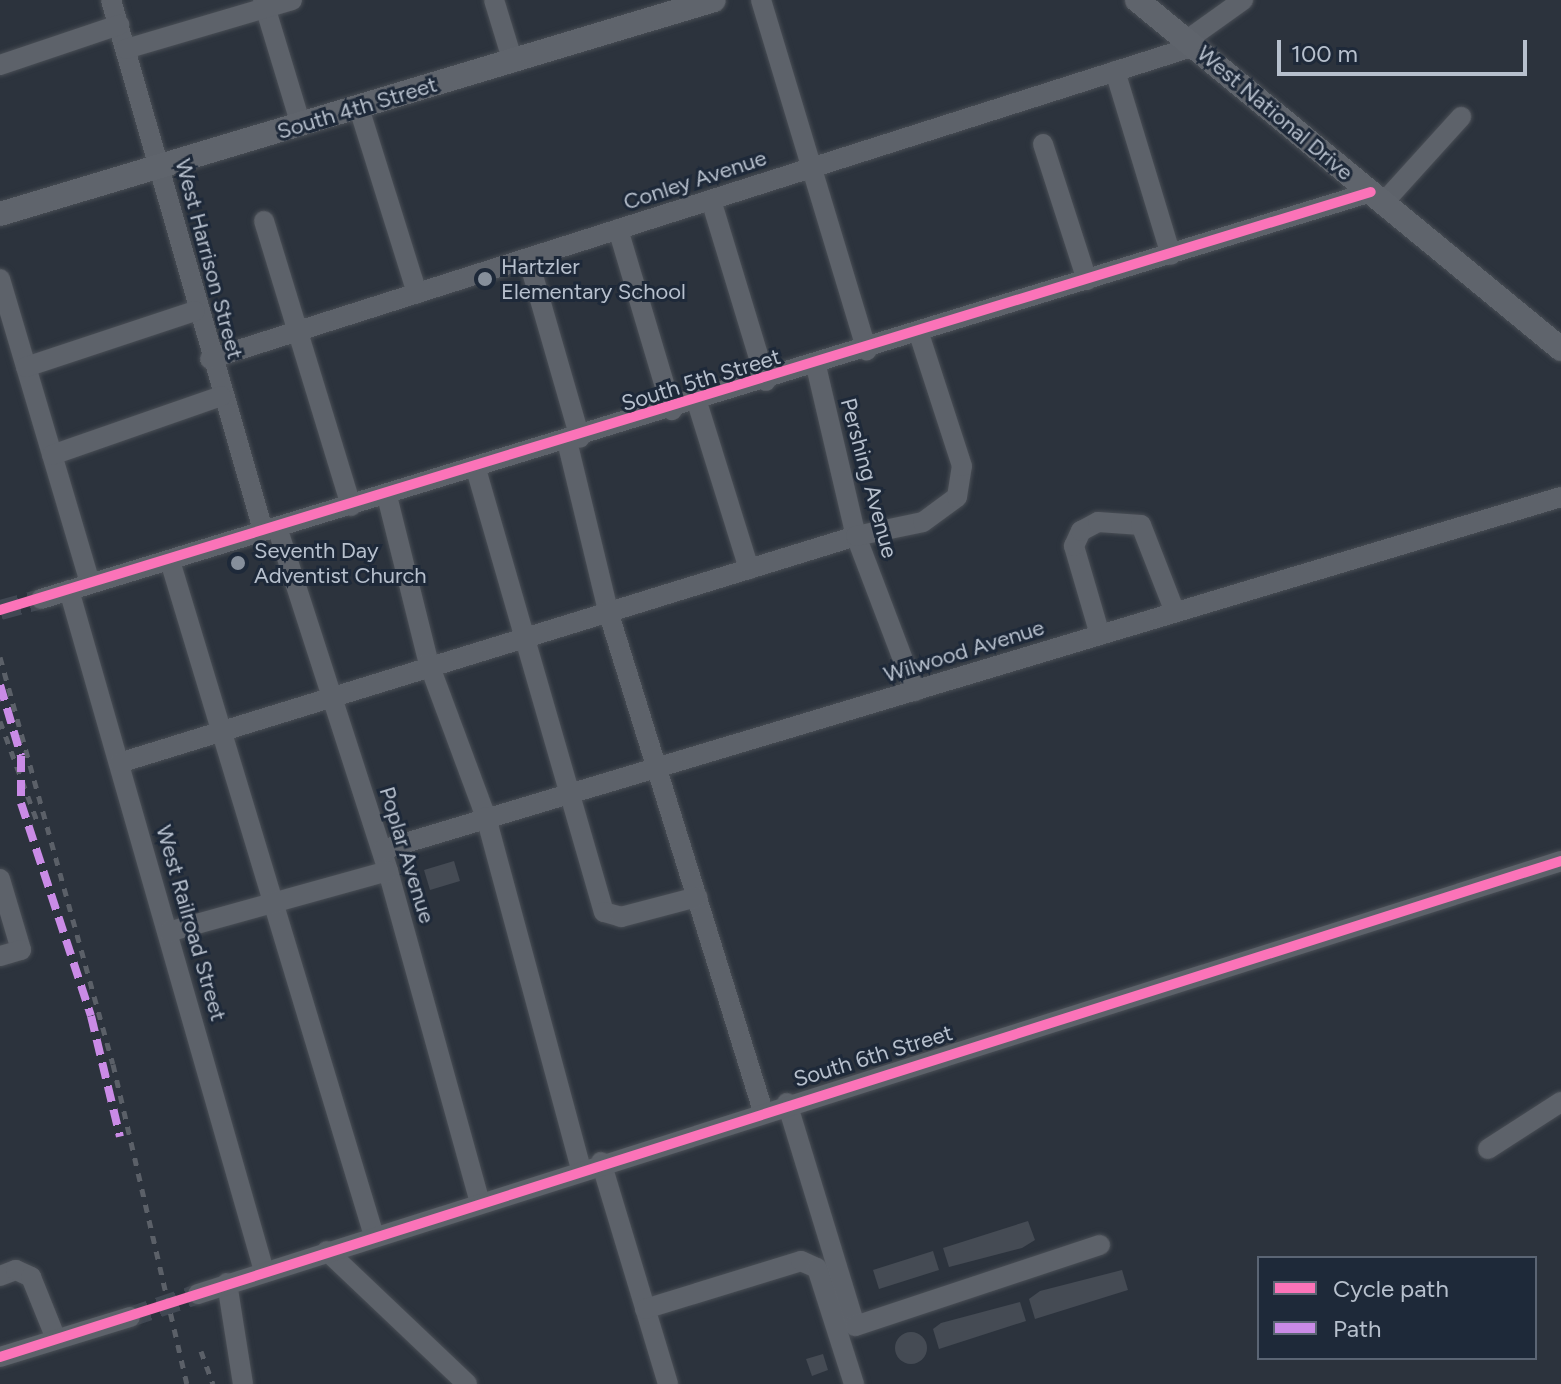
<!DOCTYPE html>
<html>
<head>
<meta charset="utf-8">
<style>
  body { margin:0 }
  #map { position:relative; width:1561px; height:1384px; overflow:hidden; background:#2c333d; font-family:Figtree,sans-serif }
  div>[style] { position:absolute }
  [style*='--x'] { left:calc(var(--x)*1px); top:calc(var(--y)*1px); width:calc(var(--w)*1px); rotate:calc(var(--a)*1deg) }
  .building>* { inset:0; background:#454b54 }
  .round { border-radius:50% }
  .minor-tunnel>* { height:20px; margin-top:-10px; transform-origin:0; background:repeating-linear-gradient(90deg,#414853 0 20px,transparent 0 30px) }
  .roads { filter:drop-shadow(0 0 2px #494e55) drop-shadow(0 0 2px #494e55) }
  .minor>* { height:20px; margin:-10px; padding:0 10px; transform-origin:10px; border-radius:10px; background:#5d626a }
  .major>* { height:24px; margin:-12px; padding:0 12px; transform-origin:12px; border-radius:12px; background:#5f646c }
  .rail>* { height:5px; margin-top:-2.5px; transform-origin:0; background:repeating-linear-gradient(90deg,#5b6068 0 8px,transparent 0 16px) }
  .quiet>* { height:8px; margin-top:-4px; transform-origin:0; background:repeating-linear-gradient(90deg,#ca8be6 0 16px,transparent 0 24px) }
  .cycleway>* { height:10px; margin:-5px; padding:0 5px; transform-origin:5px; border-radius:5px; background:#fb73b8 }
  .dots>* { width:22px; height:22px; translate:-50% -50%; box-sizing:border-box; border:4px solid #1e2939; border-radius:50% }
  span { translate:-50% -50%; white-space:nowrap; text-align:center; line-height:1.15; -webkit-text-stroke:6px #1e2939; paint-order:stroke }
  .street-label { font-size:22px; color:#b7c0cd }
  .poi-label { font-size:22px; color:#b7c0cd }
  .left { translate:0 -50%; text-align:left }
  .legend { position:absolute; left:1257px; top:1256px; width:280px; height:104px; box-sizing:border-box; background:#1e2939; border:2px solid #5b6574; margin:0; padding:10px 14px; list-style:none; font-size:24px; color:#b7c0cd }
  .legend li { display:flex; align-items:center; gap:16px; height:40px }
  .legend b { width:40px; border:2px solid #5b6574 }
  .scale { position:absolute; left:1277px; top:40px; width:250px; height:36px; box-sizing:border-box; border:4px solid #b7c0cd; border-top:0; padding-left:10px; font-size:24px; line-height:28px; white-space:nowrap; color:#b7c0cd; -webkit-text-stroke:6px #1e2939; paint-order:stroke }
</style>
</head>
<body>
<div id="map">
  <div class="building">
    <div style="clip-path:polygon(454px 861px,460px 881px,430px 890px,424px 870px)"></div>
    <div style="clip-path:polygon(1028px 1221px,1035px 1240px,1022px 1248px,949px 1267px,943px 1248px)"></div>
    <div style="clip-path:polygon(933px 1251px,939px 1270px,879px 1289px,873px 1270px)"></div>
    <div style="clip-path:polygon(1122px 1270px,1128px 1290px,1035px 1319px,1029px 1299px,1040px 1291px)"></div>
    <div style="clip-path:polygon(1020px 1302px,1026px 1321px,939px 1349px,933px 1329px,941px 1323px)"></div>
    <div class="round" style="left:895px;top:1332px;width:32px;height:32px"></div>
    <div style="clip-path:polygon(823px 1354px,828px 1370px,812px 1376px,806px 1359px)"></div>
  </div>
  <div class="minor-tunnel">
    <div style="--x:0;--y:610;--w:42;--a:-15"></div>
    <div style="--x:130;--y:1317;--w:72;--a:-18.7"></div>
  </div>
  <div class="roads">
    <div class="minor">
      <div style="--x:111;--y:0;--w:551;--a:74"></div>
      <div style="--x:263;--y:0;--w:131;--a:73.1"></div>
      <div style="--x:494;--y:0;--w:65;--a:73"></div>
      <div style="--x:761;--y:0;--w:366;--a:73.2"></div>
      <div style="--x:1187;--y:40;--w:69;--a:-35.5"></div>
      <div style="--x:126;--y:49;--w:173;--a:-16.4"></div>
      <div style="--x:0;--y:65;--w:126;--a:-18.6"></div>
      <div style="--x:1115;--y:71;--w:192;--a:73.1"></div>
      <div style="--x:359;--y:108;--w:194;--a:72.6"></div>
      <div style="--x:1043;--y:144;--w:143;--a:72.1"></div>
      <div style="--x:711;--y:200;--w:189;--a:73.1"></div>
      <div style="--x:1384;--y:202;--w:115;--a:-47.8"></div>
      <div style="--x:264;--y:221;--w:298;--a:73"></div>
      <div style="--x:618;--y:229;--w:189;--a:73.4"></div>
      <div style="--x:528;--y:258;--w:187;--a:73.9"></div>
      <div style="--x:0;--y:279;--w:317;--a:73.5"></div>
      <div style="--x:210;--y:359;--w:1034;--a:-17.63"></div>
      <div style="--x:816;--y:366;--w:175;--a:76.8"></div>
      <div style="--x:856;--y:536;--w:166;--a:69.2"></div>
      <div style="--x:26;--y:367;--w:178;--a:-18.3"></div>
      <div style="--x:697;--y:402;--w:175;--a:72.7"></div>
      <div style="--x:567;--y:441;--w:175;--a:76.4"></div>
      <div style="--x:608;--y:611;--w:523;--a:72.78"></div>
      <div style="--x:52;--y:455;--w:179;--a:-19.2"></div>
      <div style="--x:476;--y:469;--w:461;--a:73.9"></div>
      <div style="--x:604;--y:912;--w:18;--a:16"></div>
      <div style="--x:621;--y:917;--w:79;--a:-14.7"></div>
      <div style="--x:387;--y:496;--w:173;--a:76"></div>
      <div style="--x:429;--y:664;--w:163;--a:69.6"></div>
      <div style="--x:486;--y:817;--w:364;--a:74.9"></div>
      <div style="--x:277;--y:527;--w:361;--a:72.1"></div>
      <div style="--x:388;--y:871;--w:341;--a:74.5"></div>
      <div style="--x:170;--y:561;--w:705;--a:73.18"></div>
      <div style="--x:69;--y:590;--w:708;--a:74.02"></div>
      <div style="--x:41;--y:599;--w:1391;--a:-17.01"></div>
      <div style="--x:1100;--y:635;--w:93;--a:-106.3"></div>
      <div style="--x:1074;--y:546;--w:17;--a:-65"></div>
      <div style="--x:1081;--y:531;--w:19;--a:-28"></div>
      <div style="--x:1098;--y:522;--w:43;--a:4"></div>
      <div style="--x:1141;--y:525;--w:93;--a:68.7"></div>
      <div style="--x:119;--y:763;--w:771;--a:-17.12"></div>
      <div style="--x:856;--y:536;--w:68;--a:-11.8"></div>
      <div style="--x:923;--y:522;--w:42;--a:-36.3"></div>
      <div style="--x:957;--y:497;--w:31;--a:-81"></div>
      <div style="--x:962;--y:466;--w:139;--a:-108"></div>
      <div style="--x:382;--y:850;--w:1231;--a:-16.67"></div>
      <div style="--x:0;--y:879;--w:74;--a:73.5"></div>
      <div style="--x:21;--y:950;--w:22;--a:164"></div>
      <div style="--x:168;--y:932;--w:228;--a:-15.5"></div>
      <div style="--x:787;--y:1103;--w:233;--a:73"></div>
      <div style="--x:855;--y:1326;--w:258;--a:-18.3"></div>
      <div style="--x:1488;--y:1149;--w:87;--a:-32.8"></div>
      <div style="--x:601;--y:1162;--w:232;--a:73.2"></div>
      <div style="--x:327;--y:1251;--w:193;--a:43.5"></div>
      <div style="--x:0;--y:1276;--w:17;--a:-21"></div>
      <div style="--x:16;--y:1270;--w:17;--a:25"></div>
      <div style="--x:31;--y:1277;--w:67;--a:68"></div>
      <div style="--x:227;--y:1283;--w:102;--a:81"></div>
      <div style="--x:198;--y:1294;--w:1430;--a:-17.62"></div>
      <div style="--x:645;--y:1309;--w:163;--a:-17.1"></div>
      <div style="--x:801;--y:1261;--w:17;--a:24"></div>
      <div style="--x:817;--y:1268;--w:122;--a:72.3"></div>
      <div style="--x:0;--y:1357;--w:136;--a:-17.1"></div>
    </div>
    <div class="major">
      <div style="--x:1137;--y:0;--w:549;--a:39.46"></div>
      <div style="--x:0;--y:214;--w:745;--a:-16.68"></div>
    </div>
  </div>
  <div class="rail">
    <div style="--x:0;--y:657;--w:422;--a:74.5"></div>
    <div style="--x:113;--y:1064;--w:328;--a:77"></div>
    <div style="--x:0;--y:721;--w:110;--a:69.7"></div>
    <div style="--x:201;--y:1351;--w:35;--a:70"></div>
  </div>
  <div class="quiet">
    <div style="--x:0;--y:685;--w:74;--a:73.5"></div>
    <div style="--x:21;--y:756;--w:47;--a:90"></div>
    <div style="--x:21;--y:803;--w:224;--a:71.8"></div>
    <div style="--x:91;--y:1016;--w:124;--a:76.5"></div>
  </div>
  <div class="cycleway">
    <div style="--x:0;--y:610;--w:1433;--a:-16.96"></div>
    <div style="--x:0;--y:1357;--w:1638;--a:-17.63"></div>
  </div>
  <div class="dots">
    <div style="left:485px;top:279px;background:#868f9b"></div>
    <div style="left:238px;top:563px;background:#868f9b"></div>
  </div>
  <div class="street-label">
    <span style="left:357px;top:108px;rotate:-17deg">South 4th Street</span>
    <span style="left:1275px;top:113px;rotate:40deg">West National Drive</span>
    <span style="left:695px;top:180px;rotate:-18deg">Conley Avenue</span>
    <span style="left:209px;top:259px;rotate:75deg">West Harrison Street</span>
    <span style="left:701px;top:380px;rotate:-17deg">South 5th Street</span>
    <span style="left:869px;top:478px;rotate:75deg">Pershing Avenue</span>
    <span style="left:964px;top:651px;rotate:-17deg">Wilwood Avenue</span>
    <span style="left:407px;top:855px;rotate:73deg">Poplar Avenue</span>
    <span style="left:191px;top:923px;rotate:74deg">West Railroad Street</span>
    <span style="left:873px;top:1056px;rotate:-17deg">South 6th Street</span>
  </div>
  <div class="poi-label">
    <span class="left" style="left:501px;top:279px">Hartzler<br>Elementary School</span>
    <span class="left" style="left:254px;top:563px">Seventh Day<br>Adventist Church</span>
  </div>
  <ul class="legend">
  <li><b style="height:10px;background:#fb73b8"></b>Cycle path</li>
  <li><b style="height:10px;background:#ca8be6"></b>Path</li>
  </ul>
  <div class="scale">100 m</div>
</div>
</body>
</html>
